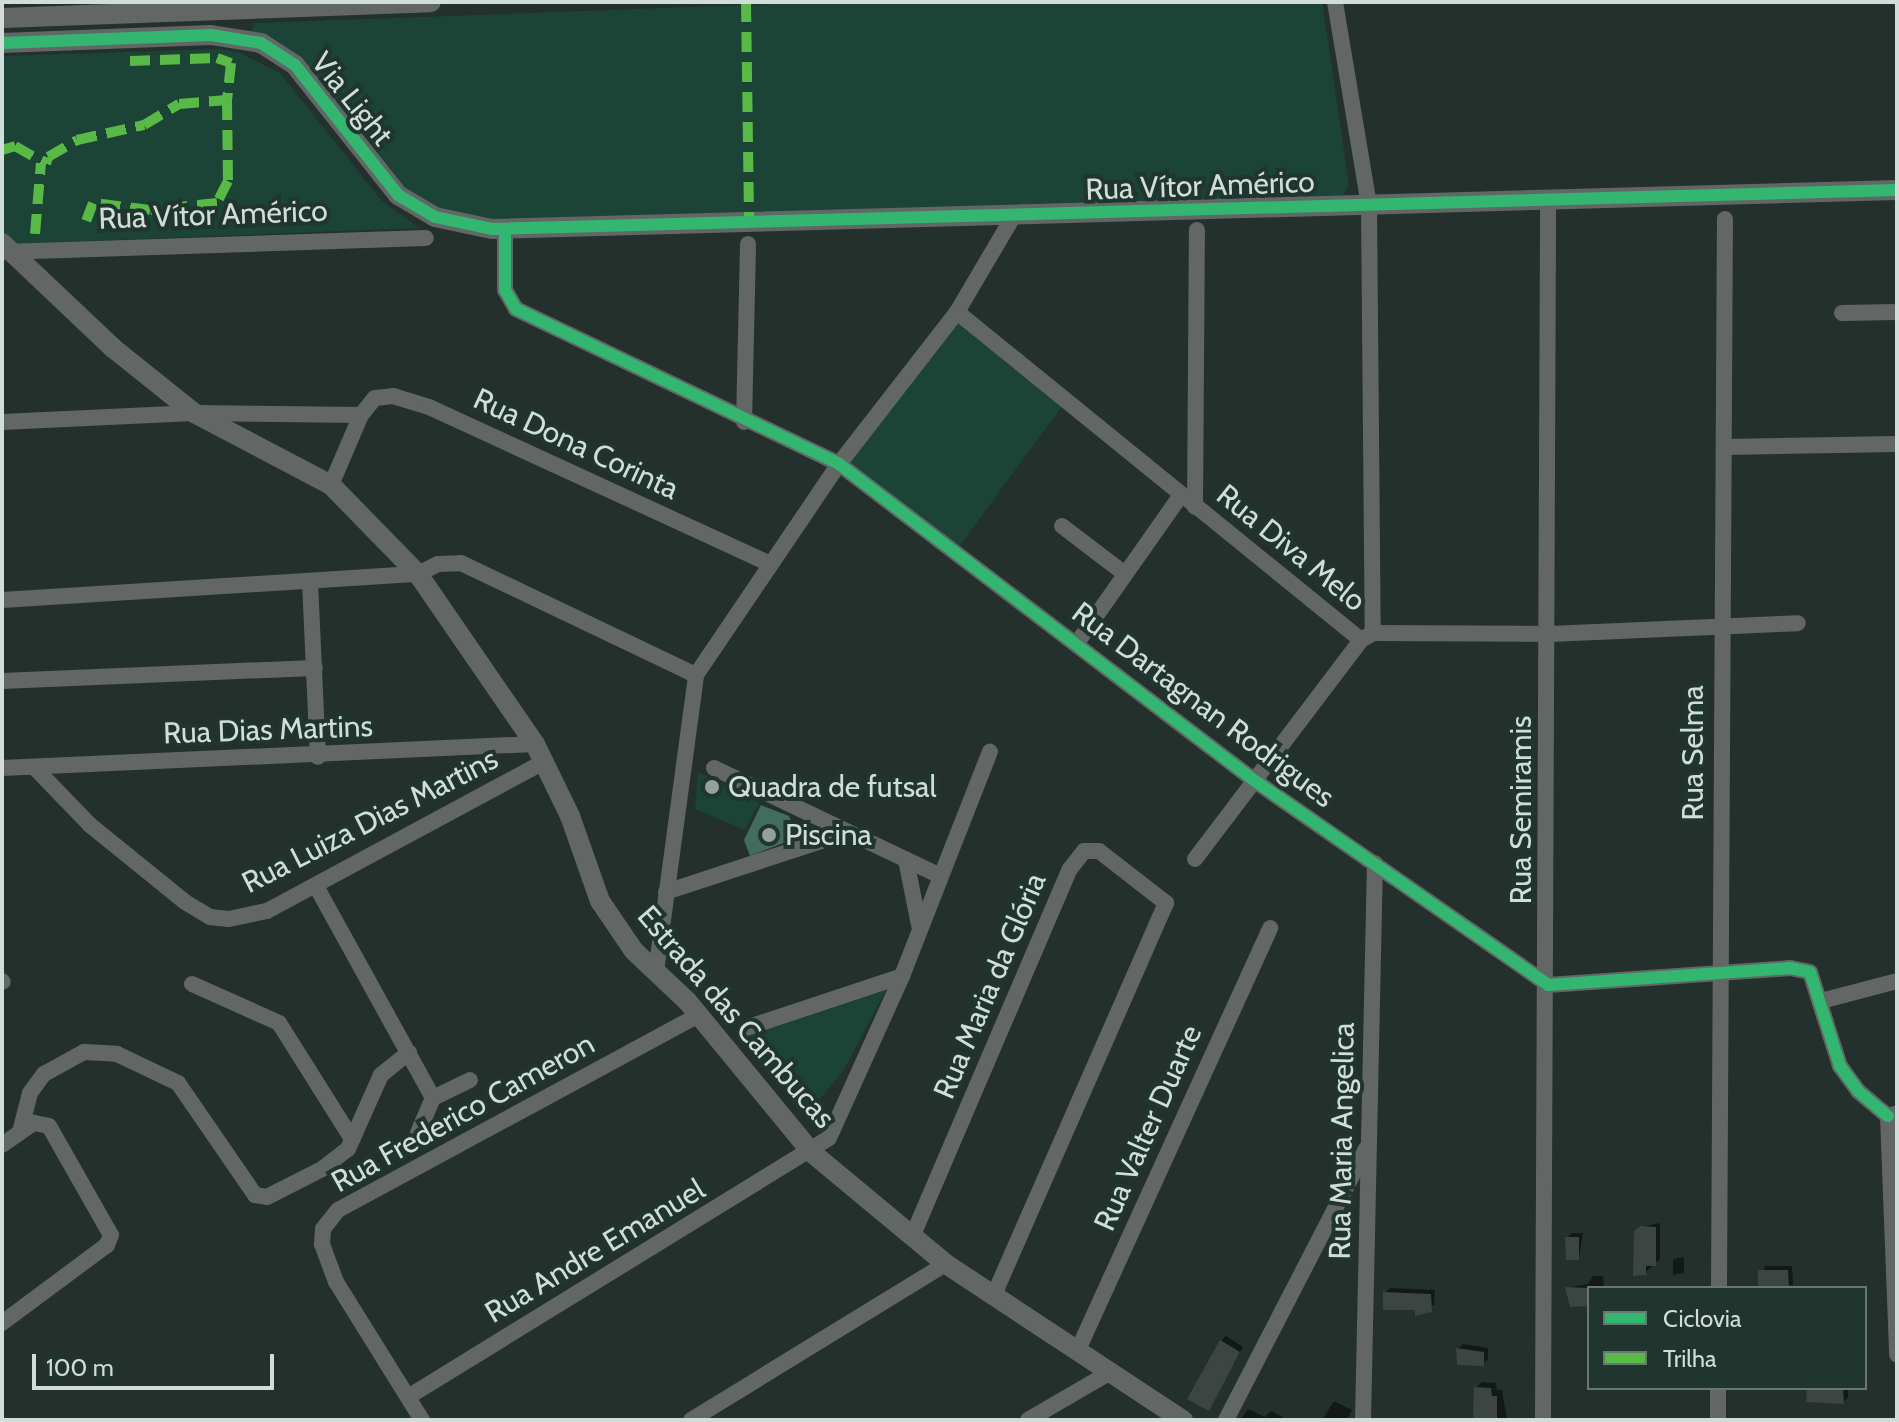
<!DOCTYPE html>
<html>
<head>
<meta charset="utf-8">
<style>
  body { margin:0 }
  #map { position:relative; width:1899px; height:1422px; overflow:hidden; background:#24302c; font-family:Cabin,sans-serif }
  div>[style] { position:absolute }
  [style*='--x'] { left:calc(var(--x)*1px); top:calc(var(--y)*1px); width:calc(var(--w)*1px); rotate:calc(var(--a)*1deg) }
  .green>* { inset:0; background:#1b4336 }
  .water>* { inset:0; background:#426c5c }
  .shadow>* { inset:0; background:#0007 }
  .building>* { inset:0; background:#3c4542 }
  .minor>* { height:16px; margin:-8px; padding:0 8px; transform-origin:8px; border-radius:8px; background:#626766 }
  .tertiary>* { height:20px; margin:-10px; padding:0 10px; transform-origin:10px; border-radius:10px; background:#626766 }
  .quiet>* { height:10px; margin-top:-5px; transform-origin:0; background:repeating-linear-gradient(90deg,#58b947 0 20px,transparent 0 30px) }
  .cycleway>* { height:12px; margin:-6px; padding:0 6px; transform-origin:6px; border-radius:6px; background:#33b770 }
  .dots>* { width:22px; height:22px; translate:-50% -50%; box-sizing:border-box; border:4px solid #1f352d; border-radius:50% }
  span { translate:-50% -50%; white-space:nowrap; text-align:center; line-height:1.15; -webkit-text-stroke:8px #1f352d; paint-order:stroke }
  .street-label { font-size:30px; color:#d1ddd8 }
  .poi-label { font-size:30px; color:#d1ddd8 }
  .left { translate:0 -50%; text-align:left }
  .frame { position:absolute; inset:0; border:4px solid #d1ddd8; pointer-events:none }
  .legend { position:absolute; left:1587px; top:1286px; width:280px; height:104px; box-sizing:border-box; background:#1f352d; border:2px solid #667871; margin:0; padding:10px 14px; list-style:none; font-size:24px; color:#d1ddd8 }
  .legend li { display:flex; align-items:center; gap:16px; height:40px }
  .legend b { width:40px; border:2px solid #667871 }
  .scale { position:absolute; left:32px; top:1354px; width:242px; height:36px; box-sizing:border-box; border:4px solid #d1ddd8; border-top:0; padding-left:10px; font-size:24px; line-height:28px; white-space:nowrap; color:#d1ddd8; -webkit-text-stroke:6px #1f352d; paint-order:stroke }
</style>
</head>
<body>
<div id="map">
  <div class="green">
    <div style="clip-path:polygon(829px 2px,1322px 2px,1349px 184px,1339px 203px,468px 225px,422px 209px,323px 90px,251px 35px,254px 23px)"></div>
    <div style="clip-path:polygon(217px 49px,238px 52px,280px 73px,381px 200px,419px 228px,10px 244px,2px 235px,2px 56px)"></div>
    <div style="clip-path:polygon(957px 312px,1066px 401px,955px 552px,839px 464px)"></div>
    <div style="clip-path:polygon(698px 772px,759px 803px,745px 830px,695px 809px)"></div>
    <div style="clip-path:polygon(887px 988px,844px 1070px,806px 1115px,748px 1040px,752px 1029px)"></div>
  </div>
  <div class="water">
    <div style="clip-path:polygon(761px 805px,789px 816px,794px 829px,786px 842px,750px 856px,744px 840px)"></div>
  </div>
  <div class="shadow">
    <div style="clip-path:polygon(1660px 1223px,1660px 1259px,1645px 1273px,1641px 1227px)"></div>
    <div style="clip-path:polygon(1572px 1233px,1583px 1233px,1579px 1258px,1567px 1238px)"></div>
    <div style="clip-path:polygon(1684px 1257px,1684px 1273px,1673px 1275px,1673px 1259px)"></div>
    <div style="clip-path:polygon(1765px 1266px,1792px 1266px,1793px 1285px,1760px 1288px)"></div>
    <div style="clip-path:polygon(1593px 1276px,1603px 1276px,1604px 1288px,1589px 1288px,1589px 1304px,1567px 1288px,1588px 1284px)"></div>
    <div style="clip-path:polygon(1390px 1288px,1435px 1290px,1434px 1305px,1417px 1308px,1385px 1293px)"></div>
    <div style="clip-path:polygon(1226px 1336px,1243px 1347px,1208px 1408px,1221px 1341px)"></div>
    <div style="clip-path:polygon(1463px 1344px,1488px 1348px,1488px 1359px,1483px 1364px,1458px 1349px)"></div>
    <div style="clip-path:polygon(1482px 1382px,1496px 1383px,1497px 1390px,1502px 1390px,1507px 1420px,1475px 1420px,1476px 1388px)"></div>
    <div style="clip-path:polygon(1808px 1388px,1848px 1388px,1848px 1397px,1844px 1402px)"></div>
    <div style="clip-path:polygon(1334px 1401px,1352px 1410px,1347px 1420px,1322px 1420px)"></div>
    <div style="clip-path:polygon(1248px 1409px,1265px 1417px,1271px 1411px,1288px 1420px,1240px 1420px)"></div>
  </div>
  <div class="building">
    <div style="clip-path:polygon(1641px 1226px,1656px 1227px,1656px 1266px,1646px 1266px,1646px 1275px,1633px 1276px,1634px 1231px)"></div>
    <div style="clip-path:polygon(1565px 1237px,1579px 1237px,1579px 1260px,1566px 1260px)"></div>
    <div style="clip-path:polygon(1758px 1270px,1788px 1270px,1789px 1288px,1758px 1288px)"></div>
    <div style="clip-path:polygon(1565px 1287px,1589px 1288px,1589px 1306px,1570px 1307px)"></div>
    <div style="clip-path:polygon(1383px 1292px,1431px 1294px,1432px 1312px,1415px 1316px,1415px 1310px,1383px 1310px)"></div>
    <div style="clip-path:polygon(1220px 1340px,1240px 1352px,1209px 1411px,1187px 1399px)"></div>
    <div style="clip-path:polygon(1456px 1348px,1484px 1352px,1484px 1366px,1457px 1365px)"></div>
    <div style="clip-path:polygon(1474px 1387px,1491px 1388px,1492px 1396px,1497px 1396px,1497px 1420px,1473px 1420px)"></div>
    <div style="clip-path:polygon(1807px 1388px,1843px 1388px,1844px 1404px,1806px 1402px)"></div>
  </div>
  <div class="minor">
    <div style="--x:1335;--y:2;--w:207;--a:80.5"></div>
    <div style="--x:1369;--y:206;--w:427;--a:89.5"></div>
    <div style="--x:505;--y:230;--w:60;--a:90"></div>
    <div style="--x:505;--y:290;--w:22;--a:60"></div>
    <div style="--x:516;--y:309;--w:358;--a:25.6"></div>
    <div style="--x:839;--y:464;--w:523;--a:37.31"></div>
    <div style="--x:1255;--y:781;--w:357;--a:34.8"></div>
    <div style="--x:1548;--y:985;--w:243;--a:-4"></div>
    <div style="--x:1790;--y:968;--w:20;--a:11"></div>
    <div style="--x:1810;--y:972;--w:99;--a:72.3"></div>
    <div style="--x:1840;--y:1066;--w:31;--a:54"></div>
    <div style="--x:1858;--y:1091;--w:39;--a:40"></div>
    <div style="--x:4;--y:252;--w:422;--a:-1.9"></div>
    <div style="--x:957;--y:312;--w:520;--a:39.07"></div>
    <div style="--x:1361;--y:640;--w:14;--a:-30"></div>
    <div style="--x:1373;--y:633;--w:177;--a:0.3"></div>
    <div style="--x:1550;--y:634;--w:248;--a:-2.5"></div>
    <div style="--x:1842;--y:313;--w:55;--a:-1"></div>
    <div style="--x:2;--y:422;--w:192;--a:-2.7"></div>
    <div style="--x:194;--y:413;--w:167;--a:0.7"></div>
    <div style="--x:361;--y:415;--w:22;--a:-51"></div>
    <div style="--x:375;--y:398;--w:18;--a:-6"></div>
    <div style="--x:393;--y:396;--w:38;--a:17"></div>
    <div style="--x:429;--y:407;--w:376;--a:24.7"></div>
    <div style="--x:744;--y:422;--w:178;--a:-88.7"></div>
    <div style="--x:1724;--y:447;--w:173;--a:-1"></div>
    <div style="--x:331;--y:485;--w:76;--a:-66.8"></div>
    <div style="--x:1195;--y:507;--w:277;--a:-89.6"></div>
    <div style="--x:1062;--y:526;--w:79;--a:37.3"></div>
    <div style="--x:310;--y:582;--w:175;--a:87.4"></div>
    <div style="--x:2;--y:600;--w:417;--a:-3.6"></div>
    <div style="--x:418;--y:574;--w:22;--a:-27"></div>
    <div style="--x:438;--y:564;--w:23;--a:-2"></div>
    <div style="--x:461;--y:563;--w:260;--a:25.5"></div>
    <div style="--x:1077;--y:643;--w:181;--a:-54.9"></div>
    <div style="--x:2;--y:681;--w:313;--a:-2.4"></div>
    <div style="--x:34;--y:767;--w:81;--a:46"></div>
    <div style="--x:90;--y:825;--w:122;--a:39"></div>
    <div style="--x:185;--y:902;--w:29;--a:31"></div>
    <div style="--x:210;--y:917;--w:19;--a:6"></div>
    <div style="--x:229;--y:919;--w:39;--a:-12"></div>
    <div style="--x:267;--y:911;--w:315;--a:-28.3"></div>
    <div style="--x:2;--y:768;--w:534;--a:-2.58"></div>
    <div style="--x:714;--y:768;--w:248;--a:25.5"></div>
    <div style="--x:1195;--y:859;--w:275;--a:-52.8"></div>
    <div style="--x:906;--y:860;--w:66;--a:78.7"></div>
    <div style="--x:316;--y:886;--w:242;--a:61.1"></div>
    <div style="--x:666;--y:892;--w:192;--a:-18.2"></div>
    <div style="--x:656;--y:972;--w:300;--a:-82.3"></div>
    <div style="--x:696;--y:675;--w:255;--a:-55.9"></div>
    <div style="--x:839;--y:464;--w:192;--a:-52.2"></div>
    <div style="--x:957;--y:312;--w:110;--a:-59.5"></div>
    <div style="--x:2;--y:981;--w:1;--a:45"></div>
    <div style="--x:192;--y:984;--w:95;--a:24.1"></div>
    <div style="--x:279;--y:1023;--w:137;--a:57.8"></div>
    <div style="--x:1821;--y:1001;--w:79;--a:-14.7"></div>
    <div style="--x:746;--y:1028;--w:164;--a:-18.4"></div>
    <div style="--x:1895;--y:1114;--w:7;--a:164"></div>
    <div style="--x:1888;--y:1116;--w:239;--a:87.8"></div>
    <div style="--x:20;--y:1132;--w:40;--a:-75.6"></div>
    <div style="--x:30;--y:1093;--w:24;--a:-54"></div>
    <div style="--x:44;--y:1074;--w:46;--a:-28.8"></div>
    <div style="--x:84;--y:1052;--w:33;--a:3"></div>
    <div style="--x:117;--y:1054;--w:68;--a:25.4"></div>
    <div style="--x:178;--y:1083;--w:136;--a:55.5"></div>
    <div style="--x:255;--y:1195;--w:12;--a:9"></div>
    <div style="--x:267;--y:1197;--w:62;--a:-27"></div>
    <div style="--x:322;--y:1169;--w:33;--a:-38"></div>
    <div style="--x:348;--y:1149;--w:81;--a:-66"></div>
    <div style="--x:381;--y:1075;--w:36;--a:-39"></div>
    <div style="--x:418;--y:1133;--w:38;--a:-67"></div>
    <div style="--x:433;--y:1098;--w:41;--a:-25.9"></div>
    <div style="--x:2;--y:1145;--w:39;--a:-35"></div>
    <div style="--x:34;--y:1123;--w:15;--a:11"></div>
    <div style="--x:49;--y:1126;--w:125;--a:60.4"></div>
    <div style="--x:111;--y:1235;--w:11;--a:112"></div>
    <div style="--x:107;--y:1245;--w:131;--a:143.4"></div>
    <div style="--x:912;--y:1237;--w:400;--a:-66.8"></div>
    <div style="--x:1070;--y:869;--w:23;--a:-52"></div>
    <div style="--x:1084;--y:851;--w:15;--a:0"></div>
    <div style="--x:1099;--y:851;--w:85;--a:37.8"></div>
    <div style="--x:1166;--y:903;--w:428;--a:113.7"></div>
    <div style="--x:1719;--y:1288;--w:1069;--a:-89.68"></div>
    <div style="--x:1077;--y:1352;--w:466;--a:-65.5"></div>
    <div style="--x:408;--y:1397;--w:494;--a:-31.6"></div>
    <div style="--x:829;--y:1138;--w:178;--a:-65.7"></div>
    <div style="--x:902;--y:976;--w:241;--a:-68.6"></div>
    <div style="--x:422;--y:1420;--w:163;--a:-121.9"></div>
    <div style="--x:336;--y:1282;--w:40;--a:-110.2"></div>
    <div style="--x:322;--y:1244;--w:15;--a:-86"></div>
    <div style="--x:323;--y:1229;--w:24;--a:-52"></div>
    <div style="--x:338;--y:1210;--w:410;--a:-28.4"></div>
    <div style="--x:691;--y:1420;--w:299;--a:-31.5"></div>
    <div style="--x:1028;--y:1420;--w:91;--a:-30.2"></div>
    <div style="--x:1226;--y:1420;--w:305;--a:-62.7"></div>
    <div style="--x:1363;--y:1420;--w:557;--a:-88.77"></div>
    <div style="--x:1543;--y:1420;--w:1219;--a:-89.76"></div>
    <div style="--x:1718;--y:1420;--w:32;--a:-90"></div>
  </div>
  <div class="tertiary">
    <div style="--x:2;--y:18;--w:429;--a:-2.1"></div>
    <div style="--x:2;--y:43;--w:209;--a:-2.2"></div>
    <div style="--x:211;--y:35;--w:51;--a:9.1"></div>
    <div style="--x:261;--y:43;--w:40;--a:32.9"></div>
    <div style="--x:295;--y:65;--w:166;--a:51.6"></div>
    <div style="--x:398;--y:195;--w:43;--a:30.7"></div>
    <div style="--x:435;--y:217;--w:58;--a:11.9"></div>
    <div style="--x:492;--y:229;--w:1406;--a:-1.59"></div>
    <div style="--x:2;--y:243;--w:153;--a:43.4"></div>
    <div style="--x:113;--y:348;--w:104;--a:38.7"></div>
    <div style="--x:194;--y:413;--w:155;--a:27.7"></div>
    <div style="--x:331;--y:485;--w:124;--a:45.7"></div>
    <div style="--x:418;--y:574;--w:206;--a:55.5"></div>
    <div style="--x:535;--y:744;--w:80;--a:64.1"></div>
    <div style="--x:570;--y:816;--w:90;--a:70.6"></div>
    <div style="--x:600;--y:901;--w:60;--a:55.8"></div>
    <div style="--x:634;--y:951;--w:74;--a:43.4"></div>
    <div style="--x:688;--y:1002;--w:194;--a:50.6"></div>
    <div style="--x:811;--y:1152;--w:175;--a:39.7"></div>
    <div style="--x:946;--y:1264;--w:284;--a:33.4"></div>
  </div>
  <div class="quiet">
    <div style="--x:746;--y:2;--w:223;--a:89.2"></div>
    <div style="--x:130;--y:61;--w:87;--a:-2"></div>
    <div style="--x:217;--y:58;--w:15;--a:20"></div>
    <div style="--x:231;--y:63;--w:37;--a:96"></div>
    <div style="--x:2;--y:150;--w:14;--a:-17"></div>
    <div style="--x:15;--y:146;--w:36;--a:30"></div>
    <div style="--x:46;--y:164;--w:7;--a:-74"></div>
    <div style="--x:48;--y:157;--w:34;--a:-30"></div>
    <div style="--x:77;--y:140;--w:69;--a:-12.6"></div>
    <div style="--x:144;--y:125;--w:41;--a:-31"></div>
    <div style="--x:179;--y:104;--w:48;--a:-4.8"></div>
    <div style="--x:227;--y:100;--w:81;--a:89.3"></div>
    <div style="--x:228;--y:181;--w:25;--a:117"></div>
    <div style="--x:217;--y:203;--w:67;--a:174"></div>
    <div style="--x:150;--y:210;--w:57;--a:-173"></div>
    <div style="--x:93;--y:203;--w:19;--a:111"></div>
    <div style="--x:35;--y:234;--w:71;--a:-85.2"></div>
  </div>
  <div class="cycleway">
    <div style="--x:2;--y:43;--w:209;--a:-2.2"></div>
    <div style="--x:211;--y:35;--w:51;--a:9.1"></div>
    <div style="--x:261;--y:43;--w:40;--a:32.9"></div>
    <div style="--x:295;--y:65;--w:166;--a:51.6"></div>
    <div style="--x:398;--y:195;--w:43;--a:30.7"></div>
    <div style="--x:435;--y:217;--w:58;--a:11.9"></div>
    <div style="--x:492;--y:229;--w:1406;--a:-1.59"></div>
    <div style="--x:505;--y:230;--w:60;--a:90"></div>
    <div style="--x:505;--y:290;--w:22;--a:60"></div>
    <div style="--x:516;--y:309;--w:358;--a:25.6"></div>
    <div style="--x:839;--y:464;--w:523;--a:37.31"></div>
    <div style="--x:1255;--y:781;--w:357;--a:34.8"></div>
    <div style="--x:1548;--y:985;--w:243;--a:-4"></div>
    <div style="--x:1790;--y:968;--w:20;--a:11"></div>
    <div style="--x:1810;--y:972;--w:99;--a:72.3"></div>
    <div style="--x:1840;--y:1066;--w:31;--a:54"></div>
    <div style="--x:1858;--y:1091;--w:39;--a:40"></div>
  </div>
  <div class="dots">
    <div style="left:712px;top:787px;background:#94a09c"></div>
    <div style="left:769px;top:835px;background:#94a09c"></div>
  </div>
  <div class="street-label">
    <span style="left:352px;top:99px;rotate:51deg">Via Light</span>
    <span style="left:1200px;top:186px;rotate:-2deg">Rua Vítor Américo</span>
    <span style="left:213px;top:215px;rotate:-2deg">Rua Vítor Américo</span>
    <span style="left:576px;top:444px;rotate:25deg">Rua Dona Corinta</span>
    <span style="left:1291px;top:548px;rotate:39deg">Rua Diva Melo</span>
    <span style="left:1203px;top:705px;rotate:37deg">Rua Dartagnan Rodrigues</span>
    <span style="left:268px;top:730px;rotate:-2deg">Rua Dias Martins</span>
    <span style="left:1693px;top:753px;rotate:-90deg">Rua Selma</span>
    <span style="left:1521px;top:810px;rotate:-90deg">Rua Semiramis</span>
    <span style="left:370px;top:821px;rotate:-27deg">Rua Luiza Dias Martins</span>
    <span style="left:990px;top:986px;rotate:-67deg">Rua Maria da Glória</span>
    <span style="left:736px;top:1017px;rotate:49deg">Estrada das Cambucas</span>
    <span style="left:463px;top:1113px;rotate:-29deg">Rua Frederico Cameron</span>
    <span style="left:1148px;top:1128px;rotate:-66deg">Rua Valter Duarte</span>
    <span style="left:1342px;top:1141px;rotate:-89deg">Rua Maria Angelica</span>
    <span style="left:595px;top:1251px;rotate:-31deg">Rua Andre Emanuel</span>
  </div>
  <div class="poi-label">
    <span class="left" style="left:728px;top:787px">Quadra de futsal</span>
    <span class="left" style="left:785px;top:835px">Piscina</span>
  </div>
  <div class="frame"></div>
  <ul class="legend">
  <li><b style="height:10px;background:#33b770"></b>Ciclovia</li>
  <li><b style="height:10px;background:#58b947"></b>Trilha</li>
  </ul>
  <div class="scale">100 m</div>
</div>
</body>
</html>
